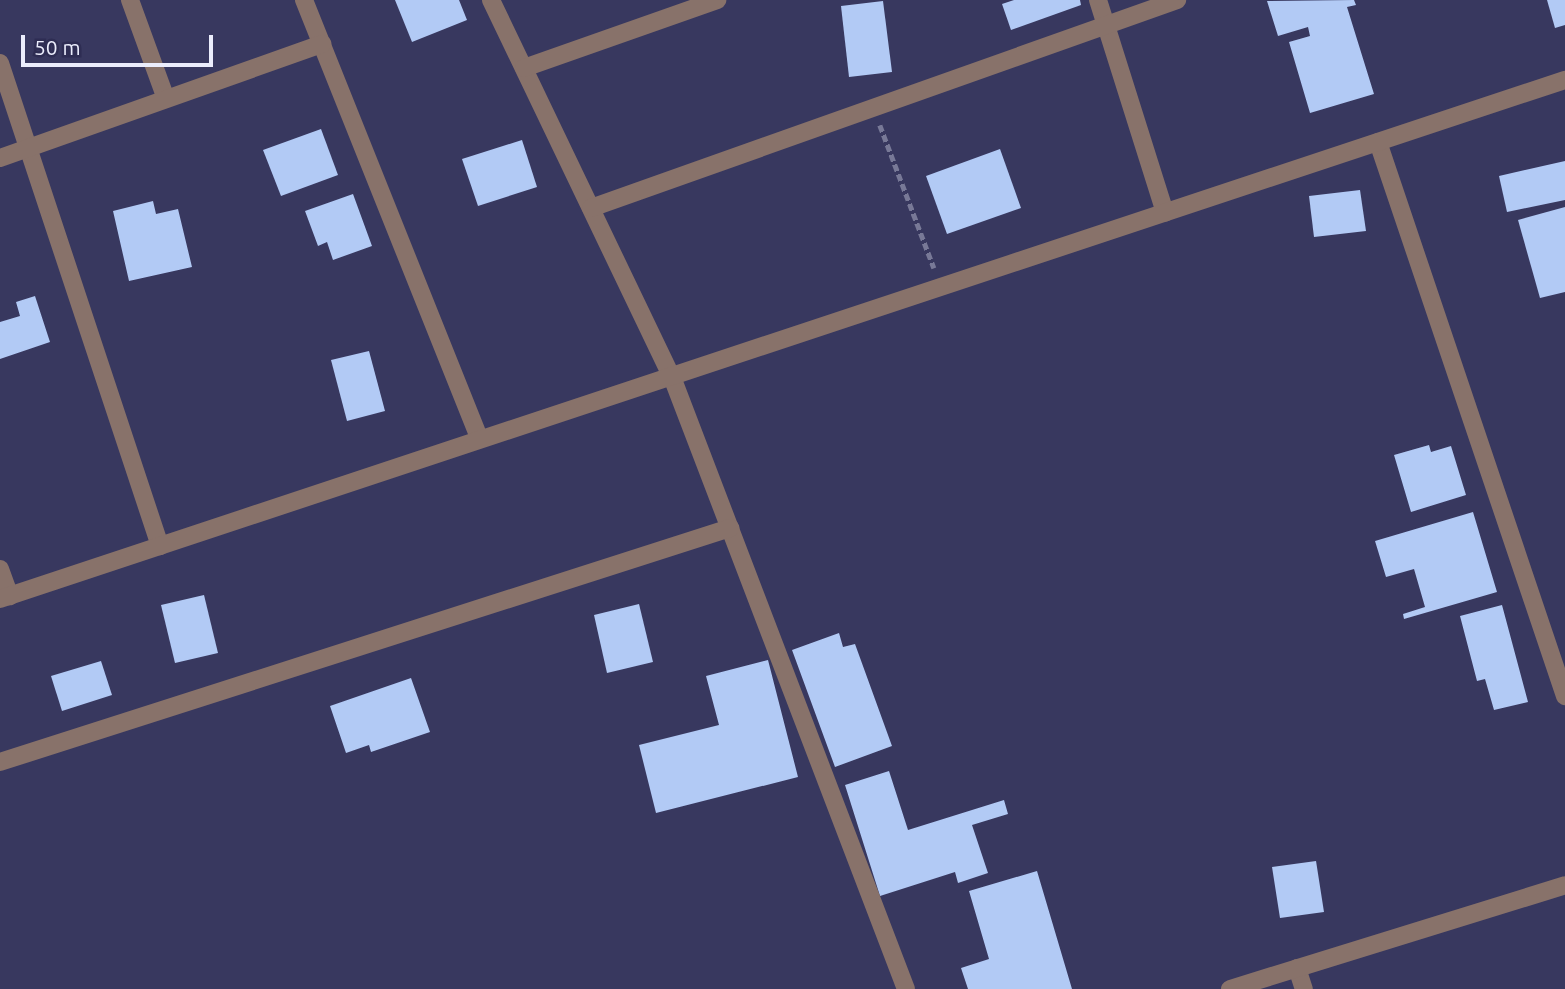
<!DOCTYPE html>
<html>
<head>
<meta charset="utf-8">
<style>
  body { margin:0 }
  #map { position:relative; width:1565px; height:989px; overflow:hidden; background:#38385f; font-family:Ubuntu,sans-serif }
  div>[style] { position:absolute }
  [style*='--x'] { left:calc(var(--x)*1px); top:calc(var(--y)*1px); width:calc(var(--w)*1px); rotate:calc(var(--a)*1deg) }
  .building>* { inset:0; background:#b2caf5 }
  .path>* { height:4.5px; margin-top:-2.25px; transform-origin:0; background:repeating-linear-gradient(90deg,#787997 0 7px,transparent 0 10.5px) }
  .minor>* { height:18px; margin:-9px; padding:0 9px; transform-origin:9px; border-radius:9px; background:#88726a }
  span { translate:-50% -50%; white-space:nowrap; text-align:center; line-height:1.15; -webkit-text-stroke:7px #2e2d53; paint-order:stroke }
  .scale { position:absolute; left:21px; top:35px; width:192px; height:32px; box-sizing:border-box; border:4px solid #ebedfc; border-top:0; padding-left:9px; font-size:21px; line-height:24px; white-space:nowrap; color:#ebedfc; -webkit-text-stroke:5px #2e2d53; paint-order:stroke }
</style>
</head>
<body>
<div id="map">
  <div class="building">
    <div style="clip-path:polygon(395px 0,459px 0,467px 20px,412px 42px)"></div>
    <div style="clip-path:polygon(1014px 0,1080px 0,1081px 5px,1011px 30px,1002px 4px)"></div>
    <div style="clip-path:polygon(1354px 0,1356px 5px,1347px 7px,1374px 94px,1310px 113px,1289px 42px,1310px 36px,1308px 27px,1278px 36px,1267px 1px)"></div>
    <div style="clip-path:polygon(1547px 0,1565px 0,1565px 25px,1555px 28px)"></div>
    <div style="clip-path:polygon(883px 1px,892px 72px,849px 77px,841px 6px)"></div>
    <div style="clip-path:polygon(321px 129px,338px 175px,281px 196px,263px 150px)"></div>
    <div style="clip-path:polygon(522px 140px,537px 187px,478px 206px,462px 159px)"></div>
    <div style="clip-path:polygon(1000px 149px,1021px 208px,947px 234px,926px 176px)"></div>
    <div style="clip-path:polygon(1565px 161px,1565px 200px,1507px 212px,1499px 176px)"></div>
    <div style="clip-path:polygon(1360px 190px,1366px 231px,1314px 237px,1309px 196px)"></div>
    <div style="clip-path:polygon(353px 194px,372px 246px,333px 260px,327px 242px,318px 246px,305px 211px)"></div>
    <div style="clip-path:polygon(153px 201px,156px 214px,178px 209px,192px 267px,129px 281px,113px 211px)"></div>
    <div style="clip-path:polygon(1565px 207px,1565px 292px,1540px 298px,1518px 220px)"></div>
    <div style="clip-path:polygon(35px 296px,50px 342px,0 359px,0 322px,20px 316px,16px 302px)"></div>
    <div style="clip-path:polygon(369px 351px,385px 411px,347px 421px,331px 360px)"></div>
    <div style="clip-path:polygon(1429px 445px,1431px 452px,1451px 446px,1466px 495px,1411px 512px,1394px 455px)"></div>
    <div style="clip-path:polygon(1473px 512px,1497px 592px,1404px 619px,1403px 614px,1425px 607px,1414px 569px,1386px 577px,1375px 541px)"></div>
    <div style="clip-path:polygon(204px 595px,218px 653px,175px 663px,161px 605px)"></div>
    <div style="clip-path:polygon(639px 604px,653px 662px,607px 673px,594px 615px)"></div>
    <div style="clip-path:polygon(1502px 605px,1528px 702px,1494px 710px,1485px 679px,1477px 681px,1460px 616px)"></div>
    <div style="clip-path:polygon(839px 633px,843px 647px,855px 644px,892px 746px,835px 767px,792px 650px)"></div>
    <div style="clip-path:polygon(768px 660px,798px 777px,656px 813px,639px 745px,719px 725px,706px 676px)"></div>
    <div style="clip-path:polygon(101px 661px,112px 695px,62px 711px,51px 676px)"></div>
    <div style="clip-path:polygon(411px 678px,430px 732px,371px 752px,369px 745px,346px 753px,330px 706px)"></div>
    <div style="clip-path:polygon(889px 771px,908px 830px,1004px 800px,1008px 814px,972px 825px,988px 873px,958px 883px,955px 872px,880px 896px,845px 785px)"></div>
    <div style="clip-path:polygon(1316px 861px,1324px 912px,1280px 918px,1272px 867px)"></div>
    <div style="clip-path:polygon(1037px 871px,1072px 989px,968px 989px,961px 968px,989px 959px,969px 891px)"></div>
  </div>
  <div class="path">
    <div style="--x:880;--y:125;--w:153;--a:69.3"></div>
  </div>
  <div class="minor">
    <div style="--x:130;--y:0;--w:105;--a:70"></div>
    <div style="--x:304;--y:0;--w:473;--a:68.2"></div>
    <div style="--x:491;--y:0;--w:418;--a:64.4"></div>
    <div style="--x:672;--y:377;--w:655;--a:69.08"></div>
    <div style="--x:1098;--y:0;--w:223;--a:72.5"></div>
    <div style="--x:0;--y:63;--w:509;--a:71.67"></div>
    <div style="--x:524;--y:68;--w:205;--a:-19.4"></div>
    <div style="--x:1378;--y:142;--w:585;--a:71.35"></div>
    <div style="--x:0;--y:158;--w:342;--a:-19.5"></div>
    <div style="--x:591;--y:208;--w:622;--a:-19.54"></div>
    <div style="--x:0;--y:569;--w:29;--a:70"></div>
    <div style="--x:0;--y:599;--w:1649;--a:-18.35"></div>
    <div style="--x:0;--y:762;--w:767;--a:-17.77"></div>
    <div style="--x:1297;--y:968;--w:22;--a:72"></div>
    <div style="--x:1230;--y:989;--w:351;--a:-17.2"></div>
  </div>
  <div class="scale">50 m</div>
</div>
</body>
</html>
